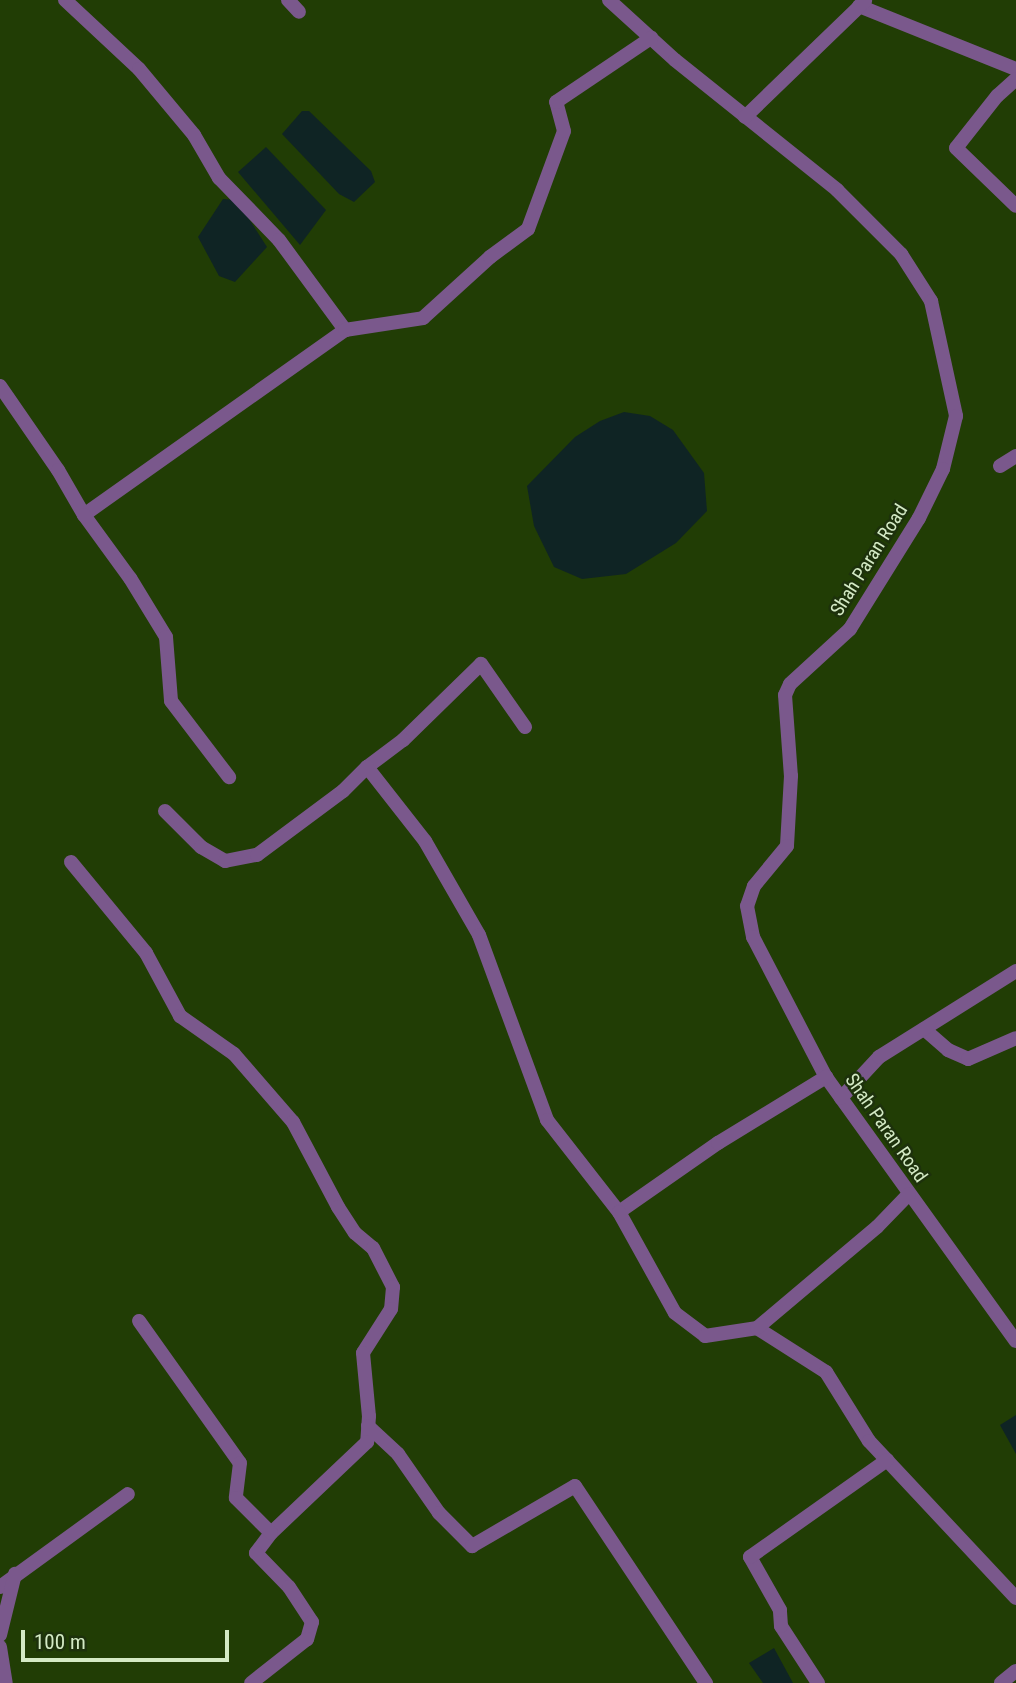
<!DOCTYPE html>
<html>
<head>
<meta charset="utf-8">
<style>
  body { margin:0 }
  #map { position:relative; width:1016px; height:1683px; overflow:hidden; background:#213d05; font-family:"Roboto Condensed",sans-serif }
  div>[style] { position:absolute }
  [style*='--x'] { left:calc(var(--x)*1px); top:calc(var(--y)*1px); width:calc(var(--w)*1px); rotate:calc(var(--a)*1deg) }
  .water>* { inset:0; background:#0f2424 }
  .street>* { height:14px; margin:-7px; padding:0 7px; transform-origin:7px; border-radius:7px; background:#7a588c }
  span { translate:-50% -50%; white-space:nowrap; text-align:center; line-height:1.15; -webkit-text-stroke:5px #1d310c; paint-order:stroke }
  .street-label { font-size:19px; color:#d4eac5 }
  .scale { position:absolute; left:21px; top:1630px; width:208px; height:32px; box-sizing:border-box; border:4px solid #d4eac5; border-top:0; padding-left:9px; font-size:21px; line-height:24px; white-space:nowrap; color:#d4eac5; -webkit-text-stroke:5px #1d310c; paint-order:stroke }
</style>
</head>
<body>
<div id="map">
  <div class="water">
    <div style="clip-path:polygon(302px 111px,309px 111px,371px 171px,375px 182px,354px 202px,339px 194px,282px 134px)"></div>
    <div style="clip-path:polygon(266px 147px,326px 210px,300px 245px,238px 172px)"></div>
    <div style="clip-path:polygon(223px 199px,237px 200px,267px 247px,235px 282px,219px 276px,198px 237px)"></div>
    <div style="clip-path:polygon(624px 412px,650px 416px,673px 430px,704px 473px,707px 511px,676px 543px,626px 574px,582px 579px,554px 567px,534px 526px,527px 486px,575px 437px,600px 421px)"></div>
    <div style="clip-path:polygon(1016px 1415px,1016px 1454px,1000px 1425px)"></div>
    <div style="clip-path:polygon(774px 1648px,793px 1683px,763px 1683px,749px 1663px)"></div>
  </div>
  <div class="street">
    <div style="--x:65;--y:0;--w:101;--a:43"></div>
    <div style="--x:139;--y:69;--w:86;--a:50.2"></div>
    <div style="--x:194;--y:135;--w:50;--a:59.8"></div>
    <div style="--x:219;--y:178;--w:86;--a:45.9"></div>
    <div style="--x:279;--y:240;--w:112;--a:53.7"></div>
    <div style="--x:345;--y:330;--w:320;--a:144.7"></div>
    <div style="--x:288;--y:0;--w:16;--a:47"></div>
    <div style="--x:609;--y:0;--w:89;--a:42.3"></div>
    <div style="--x:675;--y:60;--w:208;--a:38.7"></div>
    <div style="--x:837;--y:190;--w:91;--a:45"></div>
    <div style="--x:901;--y:254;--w:56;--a:57.4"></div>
    <div style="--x:931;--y:301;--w:118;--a:77.7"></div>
    <div style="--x:956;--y:416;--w:55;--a:103.8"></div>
    <div style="--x:943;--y:469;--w:55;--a:116.1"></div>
    <div style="--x:919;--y:518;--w:131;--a:121.9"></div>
    <div style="--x:850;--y:629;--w:81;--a:137.5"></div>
    <div style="--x:790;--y:684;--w:12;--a:114"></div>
    <div style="--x:785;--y:695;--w:81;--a:85.8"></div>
    <div style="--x:791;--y:776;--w:70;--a:93.3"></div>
    <div style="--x:787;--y:846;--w:52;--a:129.5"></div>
    <div style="--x:754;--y:886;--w:21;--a:109"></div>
    <div style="--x:747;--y:906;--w:32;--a:79"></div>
    <div style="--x:753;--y:937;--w:158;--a:62.5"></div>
    <div style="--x:826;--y:1077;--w:325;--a:54.3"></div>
    <div style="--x:859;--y:6;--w:169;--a:21.9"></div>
    <div style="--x:1016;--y:79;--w:25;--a:138"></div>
    <div style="--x:997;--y:96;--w:66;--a:128.3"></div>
    <div style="--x:956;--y:148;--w:83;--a:44"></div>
    <div style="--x:745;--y:117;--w:167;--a:-44"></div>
    <div style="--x:345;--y:330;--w:79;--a:-8.7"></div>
    <div style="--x:423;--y:318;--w:91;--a:-42.3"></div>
    <div style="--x:490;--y:257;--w:47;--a:-36.4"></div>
    <div style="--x:528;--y:229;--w:104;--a:-69.8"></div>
    <div style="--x:564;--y:131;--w:30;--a:-105"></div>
    <div style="--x:556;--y:102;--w:115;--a:-34"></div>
    <div style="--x:0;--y:386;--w:102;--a:55.4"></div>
    <div style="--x:58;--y:470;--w:52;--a:60"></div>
    <div style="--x:84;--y:515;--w:78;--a:53.9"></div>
    <div style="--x:130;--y:578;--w:69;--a:58.6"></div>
    <div style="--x:166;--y:637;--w:64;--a:85.5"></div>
    <div style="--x:171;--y:701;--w:96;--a:52.7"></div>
    <div style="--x:1000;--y:466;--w:19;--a:-32"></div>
    <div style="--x:525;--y:727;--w:77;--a:-124.9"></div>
    <div style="--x:481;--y:664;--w:109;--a:135.7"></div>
    <div style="--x:403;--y:740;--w:45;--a:143.1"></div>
    <div style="--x:367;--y:767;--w:94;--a:51.9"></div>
    <div style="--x:425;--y:841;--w:108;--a:60.1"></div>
    <div style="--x:479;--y:935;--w:197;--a:69.8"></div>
    <div style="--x:547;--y:1120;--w:117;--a:52"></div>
    <div style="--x:619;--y:1212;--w:121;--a:-34.9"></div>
    <div style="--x:718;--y:1143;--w:127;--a:-31.4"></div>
    <div style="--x:165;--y:811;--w:51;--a:45"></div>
    <div style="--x:201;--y:847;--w:28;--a:30"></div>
    <div style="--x:225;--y:861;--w:33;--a:-11"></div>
    <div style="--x:257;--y:855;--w:107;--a:-36.7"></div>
    <div style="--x:343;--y:791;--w:34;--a:-45"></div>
    <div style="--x:71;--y:862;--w:118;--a:50.5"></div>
    <div style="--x:146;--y:953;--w:72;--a:61.6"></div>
    <div style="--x:180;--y:1016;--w:66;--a:35.1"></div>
    <div style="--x:234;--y:1054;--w:90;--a:49.1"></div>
    <div style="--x:293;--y:1122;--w:96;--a:62.1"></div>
    <div style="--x:338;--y:1207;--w:31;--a:57"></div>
    <div style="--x:355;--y:1233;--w:23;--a:40"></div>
    <div style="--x:373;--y:1248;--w:44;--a:62.9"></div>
    <div style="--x:393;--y:1287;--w:22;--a:95"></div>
    <div style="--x:391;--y:1309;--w:52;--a:122.5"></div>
    <div style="--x:363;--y:1353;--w:63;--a:84.6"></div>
    <div style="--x:369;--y:1416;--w:26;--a:94"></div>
    <div style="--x:367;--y:1442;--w:132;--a:136.5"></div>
    <div style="--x:271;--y:1533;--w:25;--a:127"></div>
    <div style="--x:256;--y:1553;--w:47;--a:45.9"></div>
    <div style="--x:289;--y:1587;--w:42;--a:56.7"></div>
    <div style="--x:312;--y:1622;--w:18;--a:106"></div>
    <div style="--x:307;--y:1639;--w:71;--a:141.8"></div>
    <div style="--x:924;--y:1029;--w:32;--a:41"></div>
    <div style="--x:948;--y:1050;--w:22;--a:24"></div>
    <div style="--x:968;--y:1059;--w:52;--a:-23.6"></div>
    <div style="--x:841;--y:1098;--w:56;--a:-47.2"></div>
    <div style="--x:879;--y:1057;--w:162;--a:-32.1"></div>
    <div style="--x:619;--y:1212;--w:115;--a:61"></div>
    <div style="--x:675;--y:1313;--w:38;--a:37"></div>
    <div style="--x:705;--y:1336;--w:53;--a:-8.7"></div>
    <div style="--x:757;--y:1328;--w:82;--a:32.5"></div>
    <div style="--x:826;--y:1372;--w:81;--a:58.1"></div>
    <div style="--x:869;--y:1441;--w:215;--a:46.9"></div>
    <div style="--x:139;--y:1321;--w:174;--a:54.6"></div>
    <div style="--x:240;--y:1463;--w:35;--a:97"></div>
    <div style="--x:236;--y:1498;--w:49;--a:45"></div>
    <div style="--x:757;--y:1328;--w:157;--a:-40.1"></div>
    <div style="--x:877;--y:1227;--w:46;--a:-45.9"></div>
    <div style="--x:368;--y:1426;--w:41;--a:43"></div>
    <div style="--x:398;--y:1454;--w:72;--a:55.2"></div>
    <div style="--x:439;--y:1513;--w:47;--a:45"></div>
    <div style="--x:472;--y:1546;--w:119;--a:-30.2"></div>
    <div style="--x:575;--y:1486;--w:237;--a:56.4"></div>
    <div style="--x:0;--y:1587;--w:158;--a:-36"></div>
    <div style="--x:0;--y:1635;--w:63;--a:-76.2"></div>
    <div style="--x:0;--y:1647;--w:36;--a:81"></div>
    <div style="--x:818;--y:1683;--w:68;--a:-123"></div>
    <div style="--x:781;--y:1626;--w:16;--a:-94"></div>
    <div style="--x:780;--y:1610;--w:61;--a:-119.5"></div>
    <div style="--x:750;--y:1557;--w:168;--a:-35.3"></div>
    <div style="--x:1001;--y:1683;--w:19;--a:-39"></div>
  </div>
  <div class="street-label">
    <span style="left:869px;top:560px;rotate:-58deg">Shah Paran Road</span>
    <span style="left:886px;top:1128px;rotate:55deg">Shah Paran Road</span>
  </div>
  <div class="scale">100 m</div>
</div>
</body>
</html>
